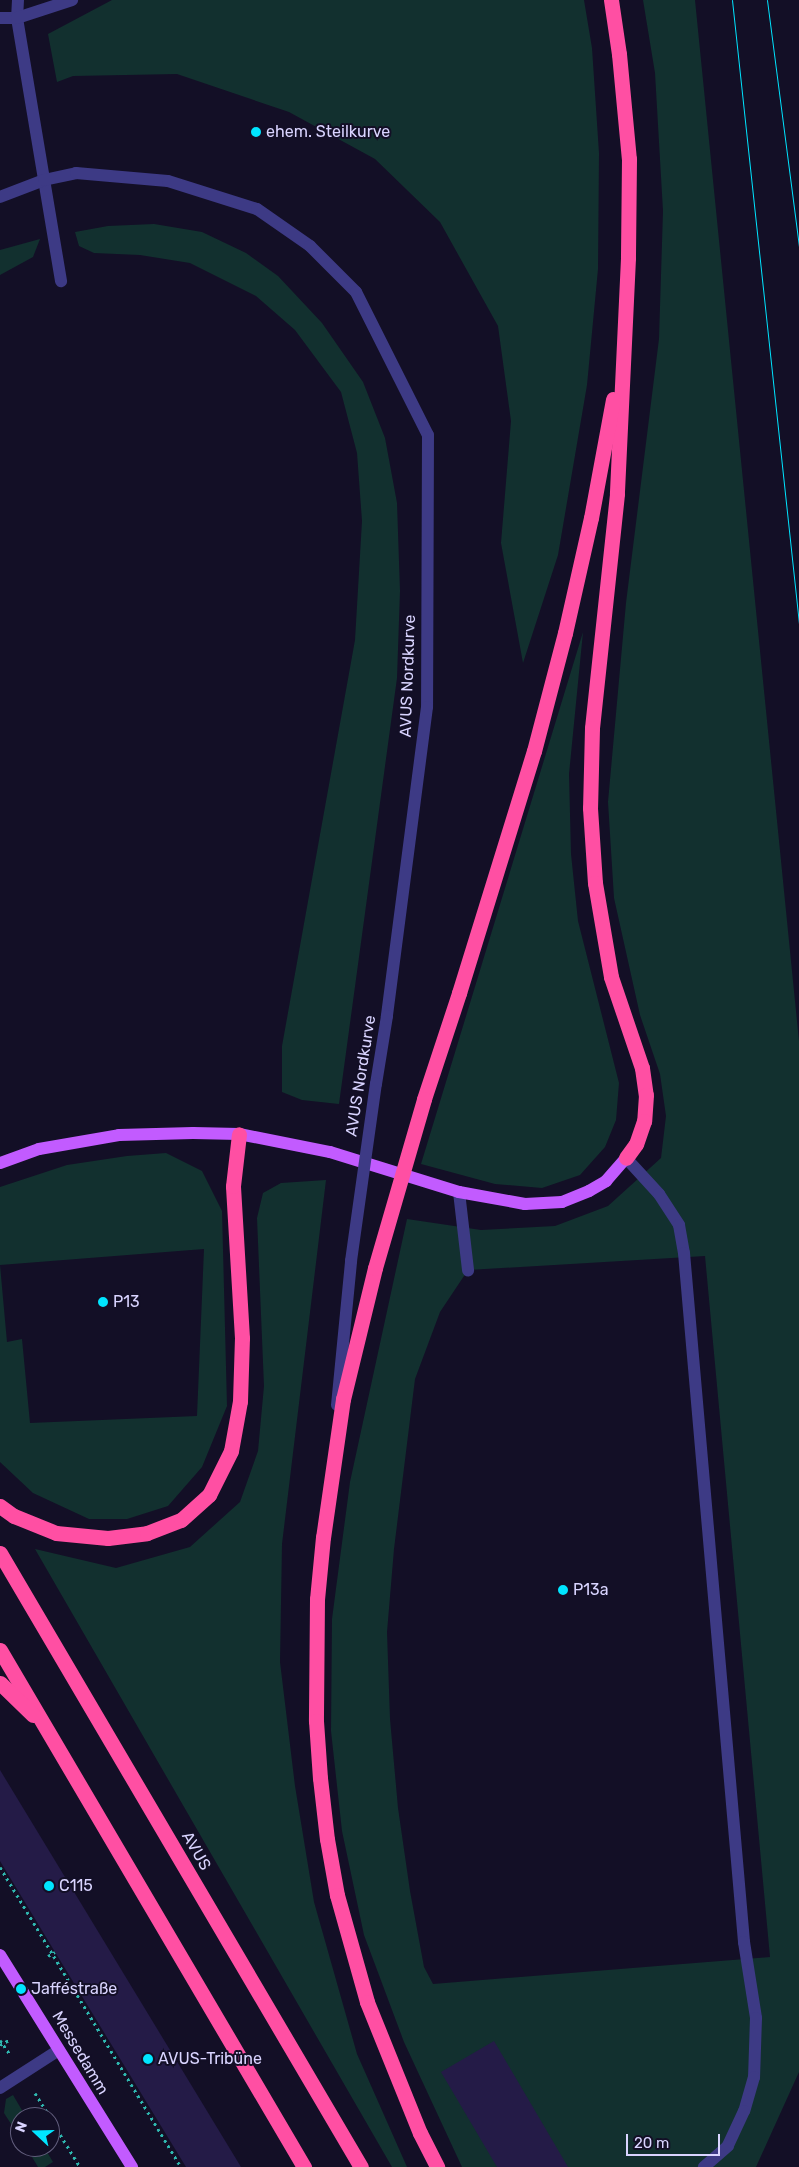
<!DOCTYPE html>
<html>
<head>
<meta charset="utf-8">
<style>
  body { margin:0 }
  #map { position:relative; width:799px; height:2167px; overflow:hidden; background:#130f26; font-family:Rubik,sans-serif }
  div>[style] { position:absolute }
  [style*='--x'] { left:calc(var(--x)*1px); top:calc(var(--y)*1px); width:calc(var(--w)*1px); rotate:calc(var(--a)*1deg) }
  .green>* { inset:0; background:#12302f }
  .building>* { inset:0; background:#241b47 }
  .path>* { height:3px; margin-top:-1.5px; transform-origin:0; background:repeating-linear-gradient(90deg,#2fb8b0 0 2.5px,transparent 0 6.5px) }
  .minor>* { height:12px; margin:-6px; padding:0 6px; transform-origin:6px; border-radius:6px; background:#3d3a85 }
  .major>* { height:12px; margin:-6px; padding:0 6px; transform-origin:6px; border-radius:6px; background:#c25bff }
  .highway>* { height:15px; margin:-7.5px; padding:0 7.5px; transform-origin:7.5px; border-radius:7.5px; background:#ff4fa3 }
  .tram>* { height:1px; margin:-0.5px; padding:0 0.5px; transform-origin:0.5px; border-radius:0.5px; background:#00e5ff }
  .minor-bridge>* { height:12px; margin:-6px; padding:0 6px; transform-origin:6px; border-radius:6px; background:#3d3a85 }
  .highway-bridge>* { height:15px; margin:-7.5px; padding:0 7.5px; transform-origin:7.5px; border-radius:7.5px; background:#ff4fa3 }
  .dots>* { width:14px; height:14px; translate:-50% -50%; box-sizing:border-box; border:2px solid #130f26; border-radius:50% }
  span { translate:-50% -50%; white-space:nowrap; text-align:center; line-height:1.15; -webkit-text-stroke:4px #130f26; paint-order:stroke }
  .poi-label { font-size:16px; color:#d9d4ff }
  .left { translate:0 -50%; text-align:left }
  .street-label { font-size:16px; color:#d9d4ff }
  .north { position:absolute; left:10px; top:2107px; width:50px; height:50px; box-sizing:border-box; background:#130f26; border:1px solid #625e7d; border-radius:50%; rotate:291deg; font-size:14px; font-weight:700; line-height:20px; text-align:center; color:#d9d4ff }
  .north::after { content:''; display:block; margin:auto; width:18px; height:22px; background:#00e5ff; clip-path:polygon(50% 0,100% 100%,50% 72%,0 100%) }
  .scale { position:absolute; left:626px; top:2134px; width:94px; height:22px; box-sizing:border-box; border:2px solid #d9d4ff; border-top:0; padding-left:6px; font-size:15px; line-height:18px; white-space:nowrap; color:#d9d4ff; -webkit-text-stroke:4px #130f26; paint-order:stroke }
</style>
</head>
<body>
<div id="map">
  <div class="green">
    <div style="clip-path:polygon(112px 0,584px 0,592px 48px,599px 153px,598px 269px,587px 385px,558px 555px,523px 663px,501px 543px,511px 421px,498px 326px,440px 222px,375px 159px,289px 112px,177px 74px,73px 76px,57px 82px,48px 34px)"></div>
    <div style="clip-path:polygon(evenodd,643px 0,695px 0,799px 1041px,799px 2072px,756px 2167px,462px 2167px,404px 2042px,364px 1935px,342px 1831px,331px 1731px,332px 1619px,350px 1482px,407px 1219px,481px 1230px,555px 1226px,608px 1206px,661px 1158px,666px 1116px,660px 1074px,640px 1015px,614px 898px,608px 802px,626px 603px,659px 339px,663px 211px,655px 73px,643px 0,705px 1256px,770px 1957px,433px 1984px,424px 1967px,410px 1891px,398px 1808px,390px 1719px,387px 1632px,394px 1549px,415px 1379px,440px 1312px,468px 1270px,705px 1256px)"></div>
    <div style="clip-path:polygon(154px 224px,202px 232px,246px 253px,278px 276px,322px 323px,363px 382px,385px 438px,397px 503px,400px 591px,397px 678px,339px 1104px,302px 1100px,282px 1092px,282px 1046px,355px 640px,362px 521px,357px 453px,341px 392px,295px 330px,256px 296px,190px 263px,140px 255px,94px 253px,79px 246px,75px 232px,108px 226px)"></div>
    <div style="clip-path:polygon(40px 239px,33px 257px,0 275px,0 250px)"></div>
    <div style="clip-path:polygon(583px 632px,569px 774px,571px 854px,578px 921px,619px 1083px,616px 1120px,605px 1147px,580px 1175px,542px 1188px,495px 1184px,421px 1164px)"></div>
    <div style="clip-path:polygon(evenodd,166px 1153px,202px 1171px,222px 1211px,227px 1406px,202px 1467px,168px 1506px,127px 1519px,89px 1519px,33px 1493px,0 1462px,0 1187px,67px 1165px,127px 1156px,166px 1153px,204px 1249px,197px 1416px,30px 1423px,22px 1339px,7px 1342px,0 1265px,204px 1249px)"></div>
    <div style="clip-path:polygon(326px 1180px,282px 1544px,280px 1662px,295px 1786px,314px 1902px,357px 2054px,407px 2167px,392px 2167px,35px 1549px,116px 1568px,190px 1547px,240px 1502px,258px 1451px,264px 1386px,257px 1218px,263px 1193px,281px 1183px)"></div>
    <div style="clip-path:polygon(13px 2095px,26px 2117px,20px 2117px,20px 2138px,4px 2113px,6px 2099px)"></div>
    <div style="clip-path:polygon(26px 2147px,44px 2147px,53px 2162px,45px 2167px,38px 2167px)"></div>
  </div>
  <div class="building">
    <div style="clip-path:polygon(0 1770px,241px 2167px,186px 2167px,55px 1952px,0 1861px)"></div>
    <div style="clip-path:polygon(494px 2041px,568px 2167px,497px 2167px,441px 2072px)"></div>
  </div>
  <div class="path">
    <div style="--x:0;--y:1867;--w:350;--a:58.9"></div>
    <div style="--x:48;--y:1956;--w:8;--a:-30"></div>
    <div style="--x:0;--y:2040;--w:19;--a:55"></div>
    <div style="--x:0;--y:2045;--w:10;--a:-29"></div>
    <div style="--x:35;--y:2093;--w:28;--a:58"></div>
    <div style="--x:50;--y:2118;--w:57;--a:58.5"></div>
  </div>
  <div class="minor">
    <div style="--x:18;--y:0;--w:18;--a:93"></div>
    <div style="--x:17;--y:18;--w:267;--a:80.5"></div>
    <div style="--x:0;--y:18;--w:17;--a:0"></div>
    <div style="--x:17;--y:18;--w:58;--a:-18.1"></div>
    <div style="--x:0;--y:197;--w:47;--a:-21.1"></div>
    <div style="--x:44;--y:180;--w:33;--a:-12"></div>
    <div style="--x:76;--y:173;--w:92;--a:5"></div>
    <div style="--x:168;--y:181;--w:93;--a:17.5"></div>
    <div style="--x:257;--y:209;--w:65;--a:34.9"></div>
    <div style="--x:310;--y:246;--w:65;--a:45"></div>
    <div style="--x:356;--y:292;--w:160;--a:63.3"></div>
    <div style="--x:428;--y:435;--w:272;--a:90.2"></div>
    <div style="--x:427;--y:707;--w:312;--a:97.4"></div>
    <div style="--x:387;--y:1016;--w:69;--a:99.2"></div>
    <div style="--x:626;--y:1158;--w:49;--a:47.5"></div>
    <div style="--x:659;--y:1194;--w:37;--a:57"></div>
    <div style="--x:679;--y:1225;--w:28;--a:80"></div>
    <div style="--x:684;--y:1253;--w:692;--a:85.02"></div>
    <div style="--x:744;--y:1942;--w:77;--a:81"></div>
    <div style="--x:756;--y:2018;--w:59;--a:91.9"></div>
    <div style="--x:754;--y:2077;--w:35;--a:106"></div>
    <div style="--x:744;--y:2111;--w:38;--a:115"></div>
    <div style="--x:728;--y:2146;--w:32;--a:139"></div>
    <div style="--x:459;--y:1192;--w:79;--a:83.4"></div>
    <div style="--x:337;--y:1405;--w:145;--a:-84.4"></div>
    <div style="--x:0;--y:2088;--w:70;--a:-32.8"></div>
  </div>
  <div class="major">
    <div style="--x:0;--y:1163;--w:41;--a:-19.7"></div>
    <div style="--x:39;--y:1149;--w:81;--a:-9.9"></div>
    <div style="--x:119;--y:1135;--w:74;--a:-1.5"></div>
    <div style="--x:193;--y:1133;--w:46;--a:1.2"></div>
    <div style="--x:239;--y:1134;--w:93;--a:11.2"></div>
    <div style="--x:330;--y:1152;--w:135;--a:17.2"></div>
    <div style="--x:459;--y:1192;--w:67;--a:10.3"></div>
    <div style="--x:525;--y:1204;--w:37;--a:-3"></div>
    <div style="--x:562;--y:1202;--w:29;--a:-22"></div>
    <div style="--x:589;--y:1191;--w:20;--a:-30"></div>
    <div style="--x:606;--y:1181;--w:30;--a:-49"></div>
    <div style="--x:0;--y:1955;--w:250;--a:58.1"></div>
  </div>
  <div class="highway">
    <div style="--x:611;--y:0;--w:55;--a:81.6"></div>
    <div style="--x:619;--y:54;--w:105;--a:84.6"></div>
    <div style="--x:629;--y:159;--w:99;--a:90.6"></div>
    <div style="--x:628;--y:258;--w:236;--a:92.7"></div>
    <div style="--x:617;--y:494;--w:235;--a:96.1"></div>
    <div style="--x:592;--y:728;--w:80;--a:91.4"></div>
    <div style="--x:590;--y:808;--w:75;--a:86.2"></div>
    <div style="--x:595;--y:883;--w:95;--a:80.3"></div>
    <div style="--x:611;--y:977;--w:96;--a:71.2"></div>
    <div style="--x:642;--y:1068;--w:27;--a:82"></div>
    <div style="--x:646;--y:1095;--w:26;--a:94"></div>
    <div style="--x:644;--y:1121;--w:24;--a:109"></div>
    <div style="--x:636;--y:1144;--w:17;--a:126"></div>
    <div style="--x:424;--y:1099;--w:112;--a:-71.7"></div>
    <div style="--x:459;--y:993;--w:253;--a:-72.8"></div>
    <div style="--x:534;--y:751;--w:122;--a:-75.3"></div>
    <div style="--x:565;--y:633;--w:118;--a:-77.3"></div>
    <div style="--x:591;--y:518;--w:121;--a:-79.5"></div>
    <div style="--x:375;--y:1268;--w:135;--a:103.7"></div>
    <div style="--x:343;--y:1399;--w:139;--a:98.2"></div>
    <div style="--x:323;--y:1537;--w:62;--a:95.5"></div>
    <div style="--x:317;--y:1599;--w:122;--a:90.5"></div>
    <div style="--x:316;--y:1721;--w:57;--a:86"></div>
    <div style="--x:320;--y:1778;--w:61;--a:83.5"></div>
    <div style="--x:327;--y:1839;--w:57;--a:79.9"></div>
    <div style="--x:337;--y:1895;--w:111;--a:74.3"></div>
    <div style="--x:367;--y:2002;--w:141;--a:68"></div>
    <div style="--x:420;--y:2133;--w:38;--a:63"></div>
    <div style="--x:0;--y:1506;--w:17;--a:36"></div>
    <div style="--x:14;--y:1516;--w:45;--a:22"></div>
    <div style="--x:56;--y:1533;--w:52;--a:5.5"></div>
    <div style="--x:108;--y:1538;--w:39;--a:-7"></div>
    <div style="--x:147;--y:1533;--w:36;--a:-21"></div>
    <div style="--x:181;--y:1520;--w:38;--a:-42"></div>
    <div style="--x:209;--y:1495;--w:49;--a:-63.4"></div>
    <div style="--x:231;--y:1451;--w:51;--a:-79.8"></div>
    <div style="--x:240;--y:1401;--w:63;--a:-88.2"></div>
    <div style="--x:242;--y:1338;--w:152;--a:-93.4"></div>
    <div style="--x:233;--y:1186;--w:52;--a:-83.4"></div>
    <div style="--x:0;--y:1553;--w:712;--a:59.55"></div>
    <div style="--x:0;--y:1650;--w:600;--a:59.54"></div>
    <div style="--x:0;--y:1683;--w:46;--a:44.1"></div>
  </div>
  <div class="tram">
    <div style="--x:732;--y:0;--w:628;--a:83.87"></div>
    <div style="--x:767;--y:0;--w:249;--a:82.6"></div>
  </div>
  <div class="minor-bridge">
    <div style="--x:351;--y:1261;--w:179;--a:-82"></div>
  </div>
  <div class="highway-bridge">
    <div style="--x:375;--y:1268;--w:176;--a:-73.8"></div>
  </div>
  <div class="dots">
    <div style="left:256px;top:132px;background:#00e5ff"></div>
    <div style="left:103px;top:1302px;background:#00e5ff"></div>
    <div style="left:563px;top:1590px;background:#00e5ff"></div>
    <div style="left:49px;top:1886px;background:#00e5ff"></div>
    <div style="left:21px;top:1989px;background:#00e5ff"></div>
    <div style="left:148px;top:2059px;background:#00e5ff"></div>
  </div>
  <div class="poi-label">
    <span class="left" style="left:266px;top:132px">ehem. Steilkurve</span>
    <span class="left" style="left:113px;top:1302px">P13</span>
    <span class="left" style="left:573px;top:1590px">P13a</span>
    <span class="left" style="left:59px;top:1886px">C115</span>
    <span class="left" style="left:31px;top:1989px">Jafféstraße</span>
    <span class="left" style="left:158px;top:2059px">AVUS-Tribüne</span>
  </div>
  <div class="street-label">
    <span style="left:408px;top:676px;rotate:-88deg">AVUS Nordkurve</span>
    <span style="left:361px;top:1076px;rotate:-81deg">AVUS Nordkurve</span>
    <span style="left:196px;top:1851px;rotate:60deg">AVUS</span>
    <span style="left:80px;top:2053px;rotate:59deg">Messedamm</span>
  </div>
  <div class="north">N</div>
  <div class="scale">20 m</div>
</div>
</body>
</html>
